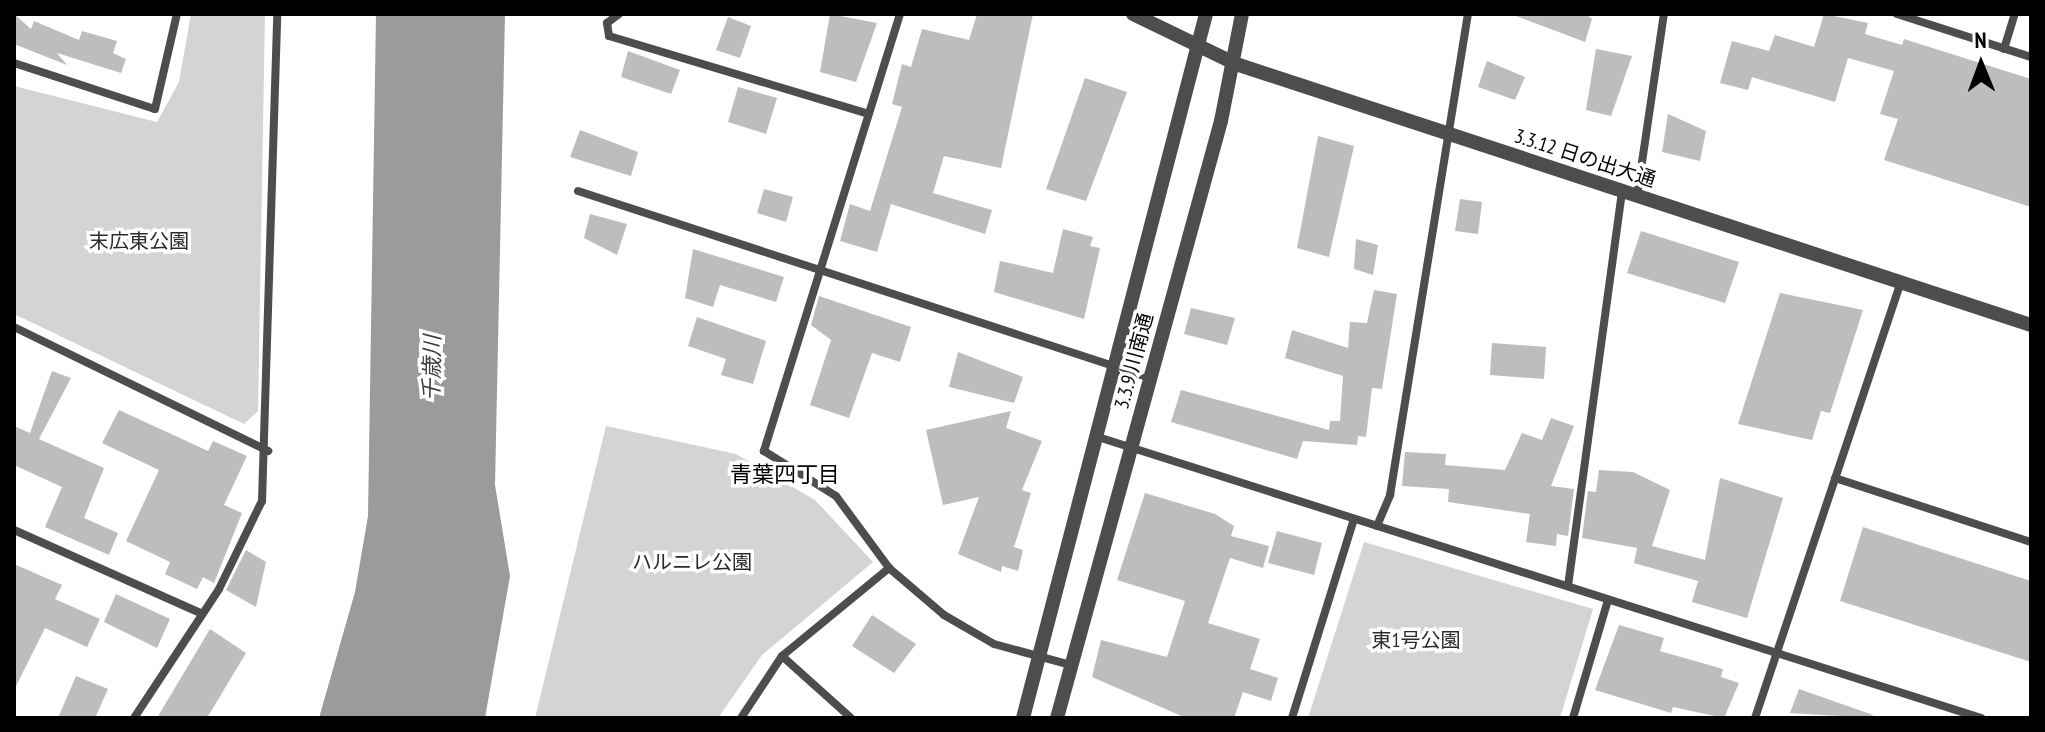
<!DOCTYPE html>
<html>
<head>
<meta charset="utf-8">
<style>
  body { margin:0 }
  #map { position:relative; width:2045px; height:732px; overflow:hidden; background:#fff; font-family:"PT Sans Narrow","Noto Sans JP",sans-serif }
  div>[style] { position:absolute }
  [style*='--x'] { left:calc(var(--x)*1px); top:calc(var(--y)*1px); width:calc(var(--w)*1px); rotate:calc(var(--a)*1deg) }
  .green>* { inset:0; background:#d4d4d4 }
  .water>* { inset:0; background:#9b9b9b }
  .building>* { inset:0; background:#bdbdbd }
  .minor>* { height:8px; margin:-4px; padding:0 4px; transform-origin:4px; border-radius:4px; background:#4d4d4d }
  .tertiary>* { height:14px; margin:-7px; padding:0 7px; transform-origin:7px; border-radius:7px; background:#4d4d4d }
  span { translate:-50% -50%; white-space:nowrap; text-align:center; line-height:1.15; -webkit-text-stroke:7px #fff; paint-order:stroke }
  .street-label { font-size:20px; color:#000 }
  .park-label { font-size:20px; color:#2b2b2b }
  .water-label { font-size:22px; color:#3c3c3c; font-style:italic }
  .neighbourhood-label { font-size:22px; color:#000 }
  .frame { position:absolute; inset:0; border:16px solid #000; pointer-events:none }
  .north { position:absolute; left:1941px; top:24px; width:80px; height:80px; -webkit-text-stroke:6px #fff; paint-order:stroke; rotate:359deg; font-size:22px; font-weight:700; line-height:32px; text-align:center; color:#000 }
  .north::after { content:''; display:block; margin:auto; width:28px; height:36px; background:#000; clip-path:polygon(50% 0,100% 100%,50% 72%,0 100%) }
</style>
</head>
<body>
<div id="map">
  <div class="green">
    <div style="clip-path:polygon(191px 14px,265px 14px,258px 411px,244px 424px,14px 314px,14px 86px,157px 122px,179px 82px)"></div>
    <div style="clip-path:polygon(606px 426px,736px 454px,815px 500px,873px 562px,762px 655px,718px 718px,535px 718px)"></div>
    <div style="clip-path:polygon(1364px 542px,1593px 609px,1560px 718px,1308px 718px)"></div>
  </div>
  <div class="water">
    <div style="clip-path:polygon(376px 14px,505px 14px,495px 485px,510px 576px,485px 718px,319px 718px,355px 592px,368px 516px)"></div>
  </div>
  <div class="building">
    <div style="clip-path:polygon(14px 14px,31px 29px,34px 21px,79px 40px,82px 31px,117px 41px,113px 53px,126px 59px,121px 73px,57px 53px,67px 65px,14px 44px)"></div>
    <div style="clip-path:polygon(830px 14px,877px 23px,856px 82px,820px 72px)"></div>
    <div style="clip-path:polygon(977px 14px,1033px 14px,1001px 168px,944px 156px,933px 193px,992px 210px,985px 234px,891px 204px,877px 252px,840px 241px,850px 204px,870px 211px,902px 107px,892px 104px,902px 64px,911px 67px,922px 29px,969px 40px)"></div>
    <div style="clip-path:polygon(1511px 14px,1586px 14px,1592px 19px,1585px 42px)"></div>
    <div style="clip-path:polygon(1824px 14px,1868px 23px,1865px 34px,1902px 45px,1904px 39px,2031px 79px,2031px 207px,1884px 160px,1898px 119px,1880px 114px,1894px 71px,1848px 58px,1835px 102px,1752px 77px,1748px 90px,1720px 83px,1732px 41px,1769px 51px,1775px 35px,1814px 47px)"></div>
    <div style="clip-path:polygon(728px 17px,751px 26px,740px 58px,716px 50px)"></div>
    <div style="clip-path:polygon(1596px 49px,1632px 56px,1611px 116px,1586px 110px)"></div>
    <div style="clip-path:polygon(628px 51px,680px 70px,671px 94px,621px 77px)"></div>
    <div style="clip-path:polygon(1487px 61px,1525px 77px,1515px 100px,1478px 87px)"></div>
    <div style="clip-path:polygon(1085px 78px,1127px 92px,1086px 201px,1046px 189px)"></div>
    <div style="clip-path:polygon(738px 87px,777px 98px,766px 134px,728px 122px)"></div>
    <div style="clip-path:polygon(1668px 114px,1706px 131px,1700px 161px,1662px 152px)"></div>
    <div style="clip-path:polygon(580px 130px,638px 152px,631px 176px,570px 157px)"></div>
    <div style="clip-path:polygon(1318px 136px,1354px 146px,1329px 257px,1297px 248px)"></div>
    <div style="clip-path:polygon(764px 189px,793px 197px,786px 222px,757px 213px)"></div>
    <div style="clip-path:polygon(1460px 199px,1482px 202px,1478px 234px,1455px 231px)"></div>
    <div style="clip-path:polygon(590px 214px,627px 224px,617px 255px,584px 238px)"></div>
    <div style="clip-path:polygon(1063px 229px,1093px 237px,1090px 246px,1100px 248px,1084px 319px,994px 292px,1000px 261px,1053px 273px)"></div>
    <div style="clip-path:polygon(1641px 231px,1739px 262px,1725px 303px,1627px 273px)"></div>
    <div style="clip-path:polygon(1356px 239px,1378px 245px,1373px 275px,1354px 269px)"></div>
    <div style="clip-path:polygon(693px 249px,784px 277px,776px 302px,720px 285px,713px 307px,685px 298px)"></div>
    <div style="clip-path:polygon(1374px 290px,1397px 294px,1382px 389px,1372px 388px,1366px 437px,1358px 436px,1357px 445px,1303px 441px,1297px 459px,1171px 422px,1181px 390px,1329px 430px,1330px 421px,1340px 421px,1343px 376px,1285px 358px,1292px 330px,1348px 348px,1350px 322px,1367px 323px)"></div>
    <div style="clip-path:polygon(1780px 293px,1863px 310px,1830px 413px,1821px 411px,1812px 440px,1738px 424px)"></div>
    <div style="clip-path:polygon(819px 296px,911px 327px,900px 362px,872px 353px,849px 418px,810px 405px,831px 340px,811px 325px)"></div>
    <div style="clip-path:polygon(1191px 308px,1235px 318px,1227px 345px,1184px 334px)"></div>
    <div style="clip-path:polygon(697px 317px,766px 341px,753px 384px,721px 375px,726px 359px,688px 346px)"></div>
    <div style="clip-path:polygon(1492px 343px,1546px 347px,1544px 379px,1490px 375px)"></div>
    <div style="clip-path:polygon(958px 352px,1023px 377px,1014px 403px,949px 387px)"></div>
    <div style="clip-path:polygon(52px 371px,71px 378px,39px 439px,104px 468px,84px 518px,118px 533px,109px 555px,45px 527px,62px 487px,14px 465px,14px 426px,30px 433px)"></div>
    <div style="clip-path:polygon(119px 410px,208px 451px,213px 441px,247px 456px,224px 505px,242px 513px,214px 583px,203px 577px,197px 589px,165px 574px,170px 562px,126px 541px,159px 470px,102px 443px)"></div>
    <div style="clip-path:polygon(1011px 411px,1006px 428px,1042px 441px,1022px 490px,1031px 493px,1014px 547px,1023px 550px,1018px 571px,1002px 566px,1001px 572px,958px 554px,979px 497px,943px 505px,926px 430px)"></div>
    <div style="clip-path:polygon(1551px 418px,1574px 426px,1551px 486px,1574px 489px,1568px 536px,1557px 534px,1556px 546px,1526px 542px,1530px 514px,1448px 502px,1449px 489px,1402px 486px,1405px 452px,1446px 454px,1445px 465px,1505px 470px,1522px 433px,1542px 440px)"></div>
    <div style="clip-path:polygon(1599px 470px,1633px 472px,1670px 490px,1652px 546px,1705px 560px,1720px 478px,1783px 498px,1747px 618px,1692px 602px,1698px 581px,1634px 563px,1637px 548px,1582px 538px,1588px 491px,1596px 492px)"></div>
    <div style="clip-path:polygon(1145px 493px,1215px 514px,1234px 526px,1231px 536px,1269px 546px,1263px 568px,1230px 558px,1208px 623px,1260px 639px,1250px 669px,1278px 678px,1271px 701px,1243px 692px,1234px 718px,1186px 718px,1092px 677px,1101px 640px,1167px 657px,1185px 601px,1117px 580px)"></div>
    <div style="clip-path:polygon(1863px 527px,2031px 581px,2031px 662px,1840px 601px)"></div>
    <div style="clip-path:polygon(1277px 531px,1322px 543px,1314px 575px,1268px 563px)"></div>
    <div style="clip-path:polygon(246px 550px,266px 562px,256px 607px,226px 590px)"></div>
    <div style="clip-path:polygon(14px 564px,62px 585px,55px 599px,100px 619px,87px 647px,45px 628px,14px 690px)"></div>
    <div style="clip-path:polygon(116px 594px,170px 619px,157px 648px,104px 622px)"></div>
    <div style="clip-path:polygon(872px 615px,916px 644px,894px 673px,852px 646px)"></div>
    <div style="clip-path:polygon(1619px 625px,1664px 638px,1660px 651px,1723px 669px,1721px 677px,1739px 683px,1724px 718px,1673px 707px,1671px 713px,1595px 690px)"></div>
    <div style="clip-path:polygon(210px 629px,246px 653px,207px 718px,157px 718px)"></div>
    <div style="clip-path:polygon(76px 676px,108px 689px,95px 718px,58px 718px)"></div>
    <div style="clip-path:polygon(1799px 689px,1873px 715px,1872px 718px,1790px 713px)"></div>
  </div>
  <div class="minor">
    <div style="--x:619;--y:14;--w:15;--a:143"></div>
    <div style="--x:607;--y:23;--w:13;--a:81"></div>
    <div style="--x:609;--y:36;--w:271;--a:16.7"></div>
    <div style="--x:900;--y:14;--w:458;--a:107.3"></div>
    <div style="--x:764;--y:451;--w:85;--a:32"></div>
    <div style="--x:836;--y:496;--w:89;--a:53.6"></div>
    <div style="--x:889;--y:568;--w:72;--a:40.5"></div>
    <div style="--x:944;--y:615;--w:58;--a:30.1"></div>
    <div style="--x:994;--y:644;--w:80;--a:15.3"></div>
    <div style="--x:1897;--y:14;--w:141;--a:17.8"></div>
    <div style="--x:2004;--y:49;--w:37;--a:-73"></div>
    <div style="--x:14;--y:63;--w:148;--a:18.1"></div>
    <div style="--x:155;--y:109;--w:98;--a:-77"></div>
    <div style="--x:578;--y:191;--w:602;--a:18.1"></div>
    <div style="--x:1637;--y:196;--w:184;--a:-81.6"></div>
    <div style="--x:14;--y:327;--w:283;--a:26"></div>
    <div style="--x:1098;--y:437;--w:927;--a:17.65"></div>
    <div style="--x:1835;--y:478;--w:206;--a:18.1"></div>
    <div style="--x:1377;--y:526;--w:34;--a:-67"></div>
    <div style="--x:1390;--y:495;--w:487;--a:-80.8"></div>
    <div style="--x:14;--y:530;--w:204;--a:24"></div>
    <div style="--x:1568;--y:586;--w:399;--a:-82.2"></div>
    <div style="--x:782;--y:656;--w:93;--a:41.9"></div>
    <div style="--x:134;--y:718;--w:154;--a:-56.6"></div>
    <div style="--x:219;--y:589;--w:98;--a:-64"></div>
    <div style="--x:262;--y:501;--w:487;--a:-88.2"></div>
    <div style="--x:741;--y:718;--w:74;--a:-56.5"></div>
    <div style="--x:782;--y:656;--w:139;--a:-39.4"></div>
    <div style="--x:1292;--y:718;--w:208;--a:-72.7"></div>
    <div style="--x:1573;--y:718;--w:123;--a:-73.5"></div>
    <div style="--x:1755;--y:718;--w:460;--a:-71.5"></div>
  </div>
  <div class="tertiary">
    <div style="--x:1133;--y:14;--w:114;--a:25.9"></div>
    <div style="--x:1236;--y:64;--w:837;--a:18.18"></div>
    <div style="--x:1023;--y:718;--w:727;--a:-75.43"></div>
    <div style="--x:1057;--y:718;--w:619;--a:-74.64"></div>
    <div style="--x:1221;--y:121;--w:109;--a:-78.9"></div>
  </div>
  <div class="street-label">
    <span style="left:1585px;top:158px;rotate:18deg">3.3.12 日の出大通</span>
    <span style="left:1134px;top:361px;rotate:-75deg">3.3.9 川南通</span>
  </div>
  <div class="park-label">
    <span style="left:139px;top:241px">末広東公園</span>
    <span style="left:692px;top:562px">ハルニレ公園</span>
    <span style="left:1416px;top:640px">東1号公園</span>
  </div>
  <div class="water-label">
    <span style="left:432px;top:368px;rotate:-89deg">千歳川</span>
  </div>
  <div class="neighbourhood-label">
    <span style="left:785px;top:475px">青葉四丁目</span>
  </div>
  <div class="frame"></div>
  <div class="north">N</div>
</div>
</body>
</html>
